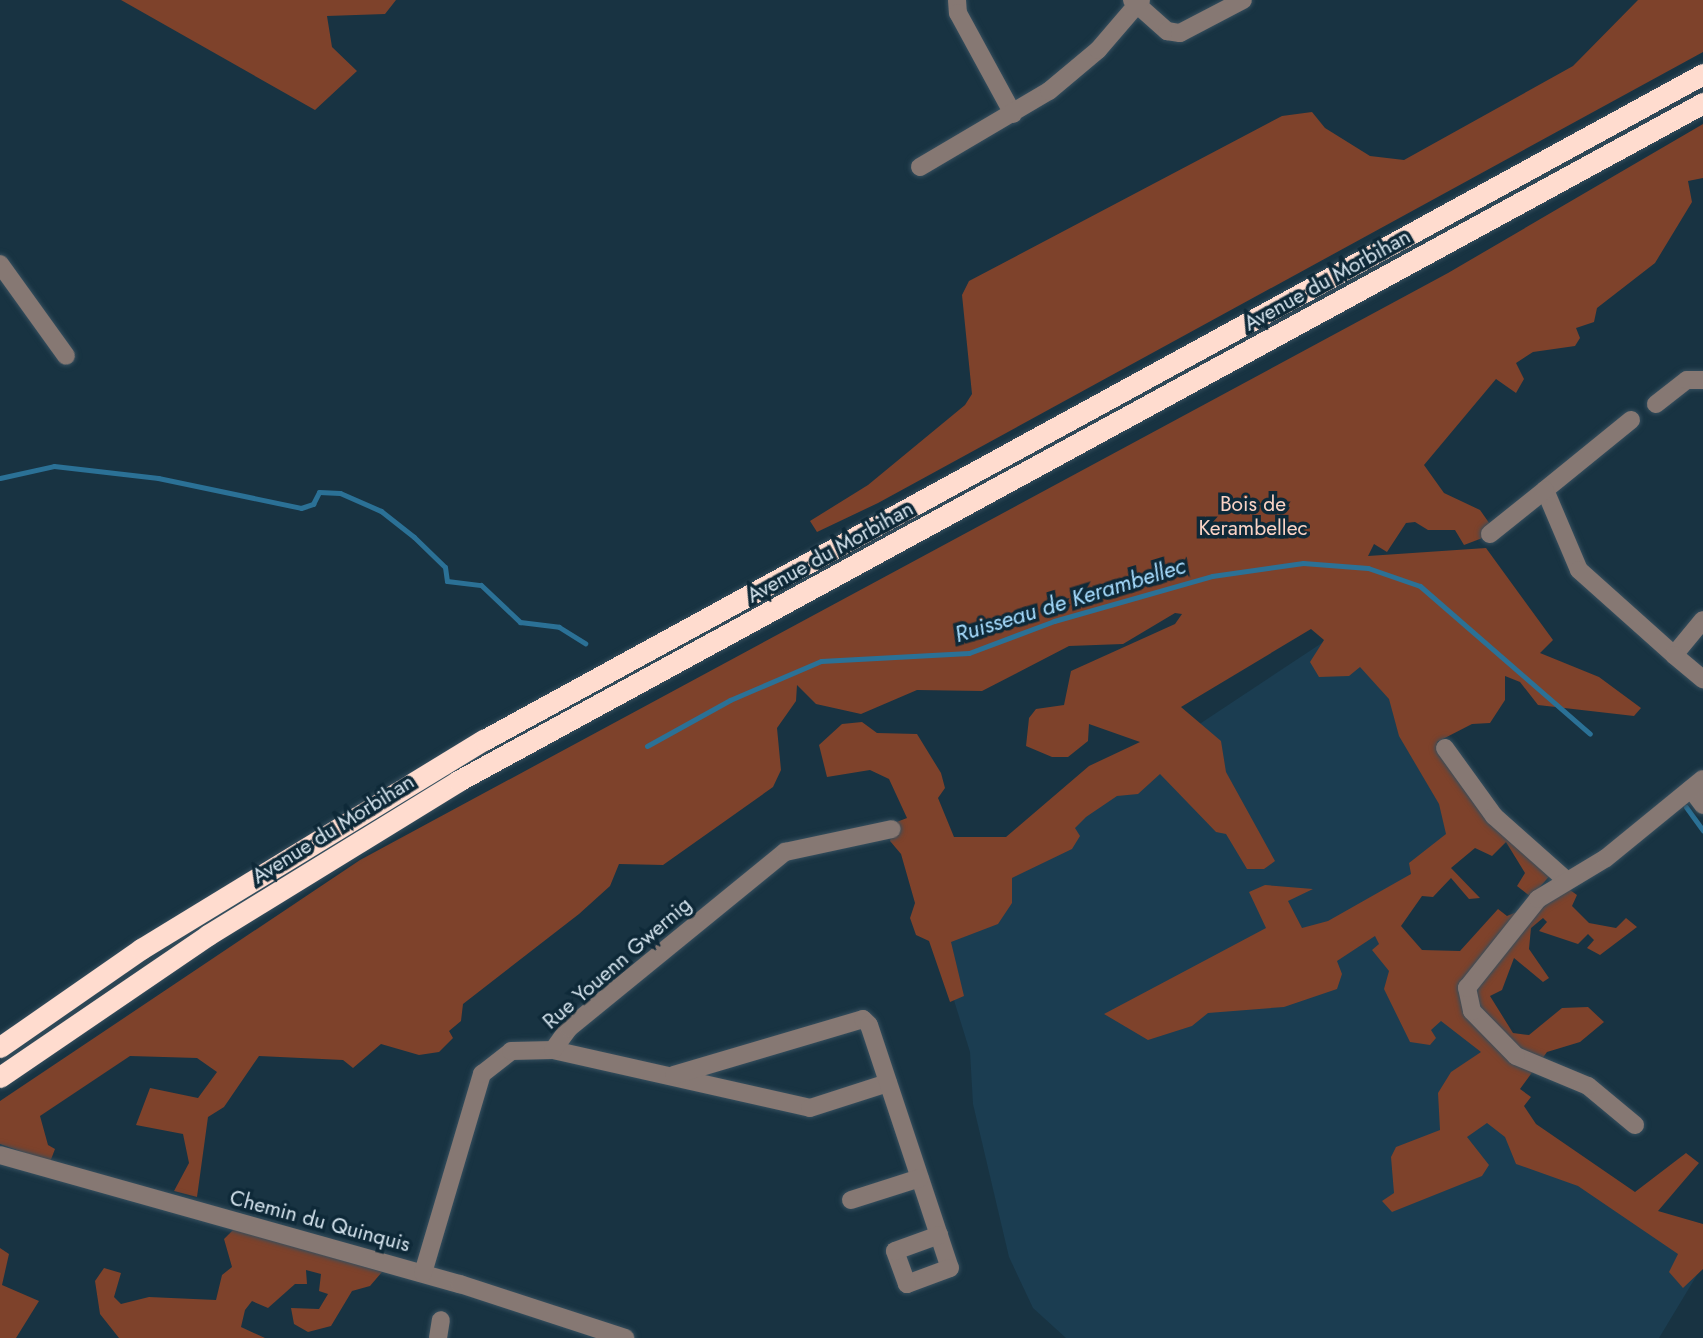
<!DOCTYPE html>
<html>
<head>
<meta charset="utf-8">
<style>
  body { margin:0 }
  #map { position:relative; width:1703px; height:1338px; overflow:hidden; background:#183342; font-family:Jost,sans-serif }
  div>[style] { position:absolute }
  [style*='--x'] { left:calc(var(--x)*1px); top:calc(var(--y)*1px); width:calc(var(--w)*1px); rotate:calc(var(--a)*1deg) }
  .built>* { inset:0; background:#1b3d51 }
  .forest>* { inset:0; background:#7e422b }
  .stream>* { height:5px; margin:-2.5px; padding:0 2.5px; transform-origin:2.5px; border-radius:2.5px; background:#2b7196 }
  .roads { filter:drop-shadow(0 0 2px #364f5e) drop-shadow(0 0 2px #364f5e) }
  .minor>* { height:18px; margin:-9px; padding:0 9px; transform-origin:9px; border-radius:9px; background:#867873 }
  .highway>* { height:21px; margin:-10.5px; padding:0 10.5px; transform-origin:10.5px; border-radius:10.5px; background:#ffdccf }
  span { translate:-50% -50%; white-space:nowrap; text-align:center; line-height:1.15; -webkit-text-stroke:7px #0e2938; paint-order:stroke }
  .street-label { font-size:21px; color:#d6e5ef }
  .park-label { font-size:21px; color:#fad3c5 }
  .water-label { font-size:23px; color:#a7ddff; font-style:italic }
</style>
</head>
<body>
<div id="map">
  <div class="built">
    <div style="clip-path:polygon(1343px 629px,1494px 827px,1378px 920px,1460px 1009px,1506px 1101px,1703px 1265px,1659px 1338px,1066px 1338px,1033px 1308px,1009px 1257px,973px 1104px,970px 1052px,935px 939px,1198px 725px)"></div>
  </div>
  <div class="forest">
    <div style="clip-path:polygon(121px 0,396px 0,385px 14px,327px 16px,332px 47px,357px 71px,315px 110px)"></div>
    <div style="clip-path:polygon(1638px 0,1703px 0,1703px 52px,878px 503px,817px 532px,810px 521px,868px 485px,965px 405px,972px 394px,962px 295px,969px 281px,1282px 116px,1312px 112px,1325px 128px,1370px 156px,1404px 160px,1573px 66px)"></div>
    <div style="clip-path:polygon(1703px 124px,1703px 178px,1688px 181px,1692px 202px,1655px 263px,1597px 308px,1594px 322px,1576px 328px,1580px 338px,1575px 346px,1533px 352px,1516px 363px,1524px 379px,1516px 393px,1496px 379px,1424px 465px,1444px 493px,1480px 510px,1492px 527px,1485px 537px,1464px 545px,1455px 530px,1428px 530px,1415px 522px,1406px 523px,1387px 552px,1374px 544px,1368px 556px,1486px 548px,1553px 640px,1540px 653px,1599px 677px,1641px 708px,1634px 716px,1538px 705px,1520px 682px,1505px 676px,1505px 700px,1490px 723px,1472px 724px,1437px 742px,1554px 871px,1531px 897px,1517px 886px,1525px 873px,1506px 842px,1492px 856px,1475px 848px,1451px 868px,1480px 898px,1469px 899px,1451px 878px,1433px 897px,1422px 896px,1401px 926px,1422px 950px,1460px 951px,1498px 909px,1507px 916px,1570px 890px,1577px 895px,1572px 906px,1589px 923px,1616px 928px,1626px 918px,1637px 927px,1600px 955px,1587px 948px,1594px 940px,1588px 934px,1578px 944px,1539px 931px,1547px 922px,1543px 918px,1531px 928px,1529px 949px,1549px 978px,1543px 982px,1514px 958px,1502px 990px,1490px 996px,1513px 1033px,1529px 1035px,1562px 1008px,1588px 1007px,1604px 1022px,1580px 1042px,1547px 1052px,1520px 1089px,1531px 1097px,1524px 1106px,1536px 1124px,1635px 1192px,1686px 1153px,1699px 1163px,1658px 1211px,1703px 1224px,1703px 1269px,1683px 1288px,1669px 1272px,1678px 1254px,1578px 1186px,1516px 1164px,1505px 1137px,1487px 1123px,1467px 1137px,1489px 1165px,1482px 1176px,1392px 1212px,1382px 1201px,1394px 1193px,1391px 1157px,1396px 1147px,1440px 1130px,1438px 1093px,1451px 1072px,1481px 1052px,1441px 1021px,1431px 1030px,1436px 1038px,1430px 1045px,1410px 1042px,1384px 989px,1389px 971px,1372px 950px,1379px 944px,1375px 936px,1337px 961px,1342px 974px,1337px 989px,1284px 1007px,1208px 1013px,1192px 1026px,1148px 1040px,1104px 1014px,1266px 928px,1249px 892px,1265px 885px,1313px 889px,1288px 901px,1302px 928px,1328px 921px,1411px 874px,1409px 863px,1446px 834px,1439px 804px,1399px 736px,1389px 699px,1360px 667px,1349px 676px,1319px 677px,1310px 662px,1324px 640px,1311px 629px,1181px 707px,1221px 741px,1226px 772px,1275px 861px,1264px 869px,1247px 869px,1226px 834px,1216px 832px,1160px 774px,1138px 794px,1117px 796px,1086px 817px,1075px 828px,1080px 836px,1072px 849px,1012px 878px,1012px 903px,998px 924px,951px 942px,964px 996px,950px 1002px,929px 941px,916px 935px,910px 918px,915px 903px,901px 854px,890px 841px,894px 823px,907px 818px,889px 779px,870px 770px,827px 777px,819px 745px,842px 724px,862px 722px,877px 733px,917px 734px,941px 773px,945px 788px,938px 798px,954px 837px,1006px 837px,1089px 766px,1140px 742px,1089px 724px,1088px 741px,1068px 757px,1052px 757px,1026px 746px,1029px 718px,1036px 709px,1064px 705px,1071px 671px,1175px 624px,1182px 614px,1175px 613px,1123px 644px,1069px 646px,982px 691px,917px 690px,861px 714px,816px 704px,797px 685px,796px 701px,777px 728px,781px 770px,773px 787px,663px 865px,619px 864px,610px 886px,579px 914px,463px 1004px,461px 1021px,449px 1031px,453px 1038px,439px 1052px,419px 1055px,381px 1044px,353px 1068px,343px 1060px,259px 1056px,224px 1107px,208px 1117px,197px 1197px,174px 1191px,189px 1163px,183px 1134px,136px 1125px,150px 1088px,198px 1098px,217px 1072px,197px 1058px,130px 1056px,40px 1116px,48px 1145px,55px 1149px,50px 1162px,0 1144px,0 1101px,360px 860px,1448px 273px)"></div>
    <div style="clip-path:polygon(234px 1229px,382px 1272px,370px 1286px,352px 1291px,331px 1326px,308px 1332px,294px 1324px,291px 1308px,319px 1309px,328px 1294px,319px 1291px,321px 1274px,306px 1270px,307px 1284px,295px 1284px,268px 1308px,252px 1301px,245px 1310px,241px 1327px,265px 1338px,119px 1338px,100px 1314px,95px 1281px,104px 1268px,121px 1273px,114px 1297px,121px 1304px,149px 1297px,216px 1300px,222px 1275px,232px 1267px,224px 1239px)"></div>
    <div style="clip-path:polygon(0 1248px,9px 1254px,2px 1285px,39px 1301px,16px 1338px,0 1338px)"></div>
  </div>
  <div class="stream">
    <div style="--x:0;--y:478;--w:55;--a:-12.5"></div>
    <div style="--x:54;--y:466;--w:105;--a:6.6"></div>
    <div style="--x:158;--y:478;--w:146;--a:11.8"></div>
    <div style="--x:301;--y:508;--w:13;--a:-18"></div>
    <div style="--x:313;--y:504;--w:13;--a:-63"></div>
    <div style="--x:319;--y:492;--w:21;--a:3"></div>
    <div style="--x:340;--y:493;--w:45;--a:23.7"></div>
    <div style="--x:381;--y:511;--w:42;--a:38.2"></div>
    <div style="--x:414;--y:537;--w:43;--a:44.1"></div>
    <div style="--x:445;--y:567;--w:14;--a:82"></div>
    <div style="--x:447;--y:581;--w:34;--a:7"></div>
    <div style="--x:481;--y:585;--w:54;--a:43.5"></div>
    <div style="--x:520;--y:622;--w:39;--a:7"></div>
    <div style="--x:559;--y:627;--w:31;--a:32"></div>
    <div style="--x:647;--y:746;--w:95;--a:-29"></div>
    <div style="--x:730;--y:700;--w:99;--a:-23.2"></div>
    <div style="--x:821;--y:661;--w:148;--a:-3.1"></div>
    <div style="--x:969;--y:653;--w:91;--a:-20.6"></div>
    <div style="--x:1054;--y:621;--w:164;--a:-15.9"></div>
    <div style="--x:1212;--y:576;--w:92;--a:-8.1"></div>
    <div style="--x:1303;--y:563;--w:65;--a:4.4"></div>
    <div style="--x:1368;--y:568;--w:55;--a:19.1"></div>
    <div style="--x:1420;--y:586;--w:225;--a:41"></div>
    <div style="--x:1686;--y:807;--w:29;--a:54"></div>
  </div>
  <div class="roads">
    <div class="minor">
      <div style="--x:957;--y:0;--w:13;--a:86"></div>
      <div style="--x:958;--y:13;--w:115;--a:61.4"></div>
      <div style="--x:1132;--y:0;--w:47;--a:41.5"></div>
      <div style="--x:1167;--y:31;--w:13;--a:9"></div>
      <div style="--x:1180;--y:33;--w:71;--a:-27.6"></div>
      <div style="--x:920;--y:167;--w:150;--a:-30.5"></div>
      <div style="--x:1049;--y:91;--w:64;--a:-39.9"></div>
      <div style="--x:1098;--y:50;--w:66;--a:-49.3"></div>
      <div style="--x:0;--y:264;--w:113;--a:54.3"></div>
      <div style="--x:1656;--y:404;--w:39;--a:-38"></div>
      <div style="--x:1687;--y:380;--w:16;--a:0"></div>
      <div style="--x:1631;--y:420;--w:111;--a:140.9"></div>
      <div style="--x:1545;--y:490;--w:87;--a:67"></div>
      <div style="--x:1579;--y:570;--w:127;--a:41.8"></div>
      <div style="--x:1674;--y:655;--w:45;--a:-50.4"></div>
      <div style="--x:1490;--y:534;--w:70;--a:-38.7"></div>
      <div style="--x:1674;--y:655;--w:38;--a:40"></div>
      <div style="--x:1445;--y:748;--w:84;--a:54.2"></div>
      <div style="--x:1494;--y:816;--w:96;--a:41.6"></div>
      <div style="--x:1691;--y:789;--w:20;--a:53"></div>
      <div style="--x:553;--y:1050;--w:263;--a:12.7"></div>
      <div style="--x:810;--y:1108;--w:82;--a:-17.8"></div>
      <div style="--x:674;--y:1075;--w:197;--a:-16.5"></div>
      <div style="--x:863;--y:1019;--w:8;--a:45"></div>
      <div style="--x:869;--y:1025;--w:256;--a:71.6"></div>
      <div style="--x:950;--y:1268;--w:46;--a:159.6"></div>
      <div style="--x:907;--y:1284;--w:35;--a:-110"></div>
      <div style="--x:895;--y:1251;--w:47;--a:-20"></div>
      <div style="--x:1635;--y:1125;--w:61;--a:-140.3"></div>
      <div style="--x:1588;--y:1086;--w:78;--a:-157.4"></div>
      <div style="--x:1516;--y:1056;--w:63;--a:-134.4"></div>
      <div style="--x:1472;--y:1011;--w:24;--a:-102"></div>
      <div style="--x:1467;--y:988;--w:114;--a:-51.4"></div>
      <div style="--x:1538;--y:899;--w:79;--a:-31.1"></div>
      <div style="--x:1606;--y:858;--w:125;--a:-39.2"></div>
      <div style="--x:0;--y:1155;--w:478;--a:15.7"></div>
      <div style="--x:460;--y:1284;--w:174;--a:18.1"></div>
      <div style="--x:851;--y:1200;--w:72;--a:-17.7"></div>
      <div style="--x:423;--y:1273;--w:208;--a:-73.5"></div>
      <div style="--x:482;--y:1074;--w:37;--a:-38"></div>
      <div style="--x:511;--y:1051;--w:42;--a:-1.4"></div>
      <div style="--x:553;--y:1050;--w:27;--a:-54"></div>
      <div style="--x:569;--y:1028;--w:279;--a:-39.2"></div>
      <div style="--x:785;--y:852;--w:109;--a:-12.1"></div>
      <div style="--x:438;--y:1338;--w:18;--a:-81"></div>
    </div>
    <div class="highway">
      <div style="--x:0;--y:1047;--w:172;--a:-34.8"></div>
      <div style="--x:141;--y:949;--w:402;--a:-31.4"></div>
      <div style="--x:484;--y:740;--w:1389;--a:-28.65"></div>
      <div style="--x:0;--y:1077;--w:252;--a:-34.3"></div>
      <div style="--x:208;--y:935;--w:294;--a:-31.6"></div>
      <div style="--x:458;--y:781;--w:1418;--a:-28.57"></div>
    </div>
  </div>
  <div class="street-label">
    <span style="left:1327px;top:280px;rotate:-29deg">Avenue du Morbihan</span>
    <span style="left:830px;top:552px;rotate:-29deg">Avenue du Morbihan</span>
    <span style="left:333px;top:829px;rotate:-32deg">Avenue du Morbihan</span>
    <span style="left:617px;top:963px;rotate:-41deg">Rue Youenn Gwernig</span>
    <span style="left:320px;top:1221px;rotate:15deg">Chemin du Quinquis</span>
  </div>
  <div class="park-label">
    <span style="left:1253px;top:516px">Bois de<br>Kerambellec</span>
  </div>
  <div class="water-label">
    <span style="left:1070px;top:600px;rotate:-17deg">Ruisseau de Kerambellec</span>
  </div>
</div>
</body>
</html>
